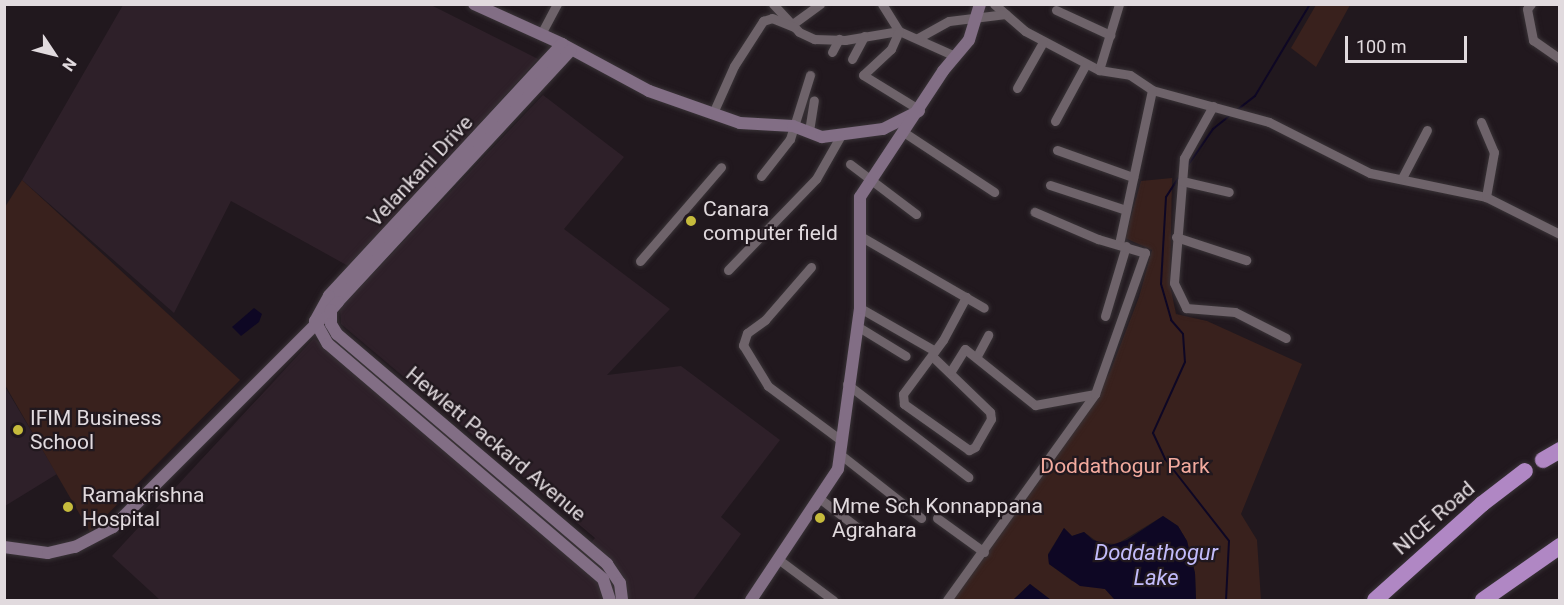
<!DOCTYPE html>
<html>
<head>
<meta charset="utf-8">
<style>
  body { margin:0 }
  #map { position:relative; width:1564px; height:605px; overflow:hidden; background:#21181e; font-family:Roboto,sans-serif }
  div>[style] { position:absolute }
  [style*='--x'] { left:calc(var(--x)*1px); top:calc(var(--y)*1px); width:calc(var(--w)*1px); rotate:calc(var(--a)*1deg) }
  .built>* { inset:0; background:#2e2029 }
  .green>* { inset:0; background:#39211d }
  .water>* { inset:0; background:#0e0724 }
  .stream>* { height:2px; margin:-1px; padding:0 1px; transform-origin:1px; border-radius:1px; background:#0e0724 }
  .roads { filter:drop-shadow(0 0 2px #393337) drop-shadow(0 0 2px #393337) }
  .street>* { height:9px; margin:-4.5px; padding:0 4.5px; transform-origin:4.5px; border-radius:4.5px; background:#6e636a }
  .secondary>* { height:12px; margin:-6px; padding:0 6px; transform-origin:6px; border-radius:6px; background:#826e85 }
  .highway>* { height:16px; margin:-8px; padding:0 8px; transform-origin:8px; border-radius:8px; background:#b087c4 }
  .dots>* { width:16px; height:16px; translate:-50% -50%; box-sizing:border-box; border:3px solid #21181e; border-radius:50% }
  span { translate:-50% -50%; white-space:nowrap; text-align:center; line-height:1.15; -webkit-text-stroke:4.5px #21181e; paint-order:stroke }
  .street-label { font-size:21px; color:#e1dade }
  .poi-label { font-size:21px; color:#e1dade }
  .left { translate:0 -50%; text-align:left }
  .park-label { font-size:21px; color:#f3aa9e }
  .water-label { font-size:22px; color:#c3bcfb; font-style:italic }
  .frame { position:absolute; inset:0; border:6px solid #e1dade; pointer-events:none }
  .north { position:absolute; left:24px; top:24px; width:60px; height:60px; -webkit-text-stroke:4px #21181e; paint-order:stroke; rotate:125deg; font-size:16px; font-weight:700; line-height:24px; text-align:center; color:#e1dade }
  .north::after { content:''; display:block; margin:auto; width:21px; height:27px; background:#e1dade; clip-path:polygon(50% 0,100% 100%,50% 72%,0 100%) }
  .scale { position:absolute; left:1345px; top:36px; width:122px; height:27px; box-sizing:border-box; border:3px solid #e1dade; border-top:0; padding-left:8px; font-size:18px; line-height:21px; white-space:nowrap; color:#e1dade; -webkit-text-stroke:4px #21181e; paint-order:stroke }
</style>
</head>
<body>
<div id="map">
  <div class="built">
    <div style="clip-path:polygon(123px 5px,431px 5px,538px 59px,350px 267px,231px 201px,174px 313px,22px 180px)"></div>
    <div style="clip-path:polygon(543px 95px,624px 157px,564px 229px,670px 309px,607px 375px,681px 366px,780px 440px,721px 517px,741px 534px,693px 600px,160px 600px,112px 556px,314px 338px,576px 559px,595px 538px,341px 324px,340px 308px)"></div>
    <div style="clip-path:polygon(4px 385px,57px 474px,5px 506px,4px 506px)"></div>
  </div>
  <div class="green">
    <div style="clip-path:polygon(1316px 5px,1350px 5px,1316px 67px,1291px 48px)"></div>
    <div style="clip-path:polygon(1172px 178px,1170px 285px,1176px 314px,1207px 321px,1302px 364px,1241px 514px,1257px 540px,1261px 600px,1196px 600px,1195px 573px,1187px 541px,1178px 526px,1163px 516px,1117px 544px,1099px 543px,1084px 532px,1072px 536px,1064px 528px,1048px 554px,1049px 564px,1072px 581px,1105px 589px,1115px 600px,1051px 600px,1030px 584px,1013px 600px,952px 600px,1039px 481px,1110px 372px,1139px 297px,1152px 250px,1125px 238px,1141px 181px)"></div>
    <div style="clip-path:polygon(22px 180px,240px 380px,90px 532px,5px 385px,5px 207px)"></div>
  </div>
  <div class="water">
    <div style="clip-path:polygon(254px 308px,262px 314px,259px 322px,241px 336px,232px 327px)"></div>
    <div style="clip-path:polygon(1163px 516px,1178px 526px,1187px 541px,1195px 573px,1196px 600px,1115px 600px,1105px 589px,1080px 586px,1049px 564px,1048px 555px,1064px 528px,1072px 536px,1084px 532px,1093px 540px,1111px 545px,1127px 540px)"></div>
    <div style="clip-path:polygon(1030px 584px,1051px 600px,1013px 600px)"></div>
  </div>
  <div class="stream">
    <div style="--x:1237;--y:110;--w:23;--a:-38"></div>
    <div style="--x:1255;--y:96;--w:107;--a:-59.1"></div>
    <div style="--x:1188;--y:165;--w:44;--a:-55.2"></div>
    <div style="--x:1213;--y:129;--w:22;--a:-39"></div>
    <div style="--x:1179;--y:177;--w:24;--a:123"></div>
    <div style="--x:1166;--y:197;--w:87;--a:93.3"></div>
    <div style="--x:1161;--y:284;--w:37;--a:74"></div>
    <div style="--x:1171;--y:320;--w:18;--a:49"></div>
    <div style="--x:1183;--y:334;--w:28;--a:86"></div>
    <div style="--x:1185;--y:362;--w:78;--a:114.3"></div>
    <div style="--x:1153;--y:433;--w:29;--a:65"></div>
    <div style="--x:1165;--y:459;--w:104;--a:52"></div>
    <div style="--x:1229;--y:541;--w:59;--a:92.9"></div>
  </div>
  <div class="roads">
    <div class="street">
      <div style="--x:773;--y:4;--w:38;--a:47"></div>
      <div style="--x:799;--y:32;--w:17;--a:25"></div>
      <div style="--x:814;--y:39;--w:31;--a:2"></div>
      <div style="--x:845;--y:40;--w:55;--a:-9.5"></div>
      <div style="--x:899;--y:31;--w:61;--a:24.1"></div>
      <div style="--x:882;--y:4;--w:32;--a:58"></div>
      <div style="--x:899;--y:31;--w:20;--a:114"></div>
      <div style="--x:891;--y:49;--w:38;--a:137"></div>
      <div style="--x:863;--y:75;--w:67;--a:31.6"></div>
      <div style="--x:994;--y:4;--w:41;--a:41.1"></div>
      <div style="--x:1025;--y:31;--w:84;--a:27.8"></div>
      <div style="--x:1099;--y:70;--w:31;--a:9"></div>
      <div style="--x:1130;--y:75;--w:27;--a:34"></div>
      <div style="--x:1152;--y:90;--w:121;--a:15.3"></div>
      <div style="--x:1269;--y:122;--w:113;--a:26.8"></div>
      <div style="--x:1370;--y:173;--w:118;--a:11.7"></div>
      <div style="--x:1486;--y:197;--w:83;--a:26.6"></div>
      <div style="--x:1531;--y:4;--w:6;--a:129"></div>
      <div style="--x:1527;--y:9;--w:32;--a:79"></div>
      <div style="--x:1533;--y:40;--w:33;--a:35"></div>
      <div style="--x:1056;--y:10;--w:60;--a:24.8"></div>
      <div style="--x:794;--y:23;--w:32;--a:-36"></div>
      <div style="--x:541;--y:34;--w:34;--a:-62"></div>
      <div style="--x:918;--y:38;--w:35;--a:-29"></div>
      <div style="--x:949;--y:21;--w:57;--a:-7"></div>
      <div style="--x:832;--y:52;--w:15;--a:-62"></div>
      <div style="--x:852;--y:59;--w:26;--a:-62"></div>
      <div style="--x:1099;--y:70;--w:69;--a:-73.1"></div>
      <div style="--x:1017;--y:88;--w:53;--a:-60.5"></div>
      <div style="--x:1213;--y:106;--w:60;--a:119.1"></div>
      <div style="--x:1184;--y:158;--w:125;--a:94.6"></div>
      <div style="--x:1174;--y:283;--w:28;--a:64"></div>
      <div style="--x:1186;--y:308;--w:49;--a:4.7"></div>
      <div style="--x:1235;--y:312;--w:57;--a:27"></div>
      <div style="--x:713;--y:113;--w:51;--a:-65.9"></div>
      <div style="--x:734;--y:66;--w:54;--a:-57.2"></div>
      <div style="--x:763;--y:21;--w:9;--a:-18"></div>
      <div style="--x:772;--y:18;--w:24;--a:22"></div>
      <div style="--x:1055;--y:121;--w:65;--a:-61.5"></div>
      <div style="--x:1481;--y:122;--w:33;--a:67"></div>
      <div style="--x:1494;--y:152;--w:46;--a:100.1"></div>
      <div style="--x:809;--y:131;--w:31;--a:-81"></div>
      <div style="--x:905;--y:133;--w:107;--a:33.5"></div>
      <div style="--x:1057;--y:150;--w:81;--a:19.6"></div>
      <div style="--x:850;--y:164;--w:83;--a:37.1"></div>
      <div style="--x:761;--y:176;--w:47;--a:-51.9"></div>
      <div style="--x:790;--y:139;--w:67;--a:-72.6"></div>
      <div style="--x:1402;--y:178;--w:54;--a:-62.5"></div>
      <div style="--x:1182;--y:181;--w:48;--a:13.2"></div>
      <div style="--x:1050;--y:185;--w:80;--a:18.2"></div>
      <div style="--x:860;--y:236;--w:143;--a:30.1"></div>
      <div style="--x:1176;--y:237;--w:74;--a:18.2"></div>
      <div style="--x:1119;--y:244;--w:157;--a:-77.9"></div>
      <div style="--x:640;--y:261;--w:124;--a:-49.2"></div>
      <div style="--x:811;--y:267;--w:70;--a:131"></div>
      <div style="--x:765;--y:320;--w:22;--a:144"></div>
      <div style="--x:747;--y:333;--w:13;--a:108"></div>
      <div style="--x:743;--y:345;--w:48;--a:58.6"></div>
      <div style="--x:768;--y:386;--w:92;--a:36.6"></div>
      <div style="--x:728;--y:270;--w:127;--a:-46"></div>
      <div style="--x:816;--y:179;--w:51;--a:-60.4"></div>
      <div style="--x:860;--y:308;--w:86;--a:29.8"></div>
      <div style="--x:1105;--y:316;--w:73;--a:-73.3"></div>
      <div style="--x:857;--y:326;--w:57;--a:31.5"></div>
      <div style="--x:932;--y:356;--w:81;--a:44"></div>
      <div style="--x:990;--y:412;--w:7;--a:82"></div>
      <div style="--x:991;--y:419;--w:32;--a:120"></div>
      <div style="--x:975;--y:447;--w:7;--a:153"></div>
      <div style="--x:969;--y:450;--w:80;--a:-144.7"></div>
      <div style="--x:904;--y:404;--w:10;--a:-96"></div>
      <div style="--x:903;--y:394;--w:67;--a:-53.5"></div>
      <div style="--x:943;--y:340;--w:49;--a:-61.9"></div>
      <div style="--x:977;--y:356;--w:24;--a:-62"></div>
      <div style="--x:951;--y:371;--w:26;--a:-58"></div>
      <div style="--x:965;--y:349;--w:90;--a:38.7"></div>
      <div style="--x:1035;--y:405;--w:61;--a:-10.4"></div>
      <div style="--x:847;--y:384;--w:153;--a:37.5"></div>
      <div style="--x:841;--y:455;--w:102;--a:38.2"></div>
      <div style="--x:819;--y:498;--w:49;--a:37.6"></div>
      <div style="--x:937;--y:518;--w:58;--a:35.9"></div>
      <div style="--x:778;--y:559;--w:69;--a:36.7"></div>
      <div style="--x:947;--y:600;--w:254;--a:-54.3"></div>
      <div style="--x:1095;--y:394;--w:150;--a:-70.5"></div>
      <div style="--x:1145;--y:253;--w:49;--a:-163.4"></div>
      <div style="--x:1098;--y:239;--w:69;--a:-156.8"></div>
    </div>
    <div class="secondary">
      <div style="--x:474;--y:4;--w:97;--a:24.4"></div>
      <div style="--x:562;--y:44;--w:99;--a:28.4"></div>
      <div style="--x:649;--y:91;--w:96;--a:19.4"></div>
      <div style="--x:740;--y:123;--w:53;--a:3.2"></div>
      <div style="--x:793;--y:126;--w:31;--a:21"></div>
      <div style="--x:822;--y:137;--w:62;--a:-7.5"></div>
      <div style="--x:883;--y:129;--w:40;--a:-26.6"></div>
      <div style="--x:562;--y:44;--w:343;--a:132.8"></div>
      <div style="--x:329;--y:296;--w:29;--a:119"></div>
      <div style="--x:315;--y:321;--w:26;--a:61"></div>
      <div style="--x:328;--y:344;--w:362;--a:40.5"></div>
      <div style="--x:603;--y:579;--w:22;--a:72"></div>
      <div style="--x:571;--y:50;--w:343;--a:132.8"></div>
      <div style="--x:338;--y:302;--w:11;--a:131"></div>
      <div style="--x:331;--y:310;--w:14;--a:90"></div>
      <div style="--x:331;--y:324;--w:12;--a:59"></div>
      <div style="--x:337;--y:334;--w:355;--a:40.4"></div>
      <div style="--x:607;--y:564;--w:23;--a:56"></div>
      <div style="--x:620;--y:583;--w:17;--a:83"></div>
      <div style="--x:4;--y:547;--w:44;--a:7.8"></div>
      <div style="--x:48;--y:553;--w:28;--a:-13"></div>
      <div style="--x:75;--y:547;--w:43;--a:-27.8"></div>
      <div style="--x:113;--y:527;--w:294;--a:-45"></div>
      <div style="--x:751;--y:600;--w:157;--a:-56.4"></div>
      <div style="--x:838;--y:469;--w:162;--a:-82.2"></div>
      <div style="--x:860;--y:308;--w:111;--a:-90"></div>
      <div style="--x:860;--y:197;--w:151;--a:-56.6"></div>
      <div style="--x:943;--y:71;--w:40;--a:-50"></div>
      <div style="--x:969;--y:40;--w:38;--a:-73"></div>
    </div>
    <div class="highway">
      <div style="--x:1543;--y:460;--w:20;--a:-30"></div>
      <div style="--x:1375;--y:600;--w:144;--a:-41.9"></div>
      <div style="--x:1482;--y:504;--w:54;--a:-37.5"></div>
      <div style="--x:1483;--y:600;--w:94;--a:-35"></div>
    </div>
  </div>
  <div class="dots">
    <div style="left:691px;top:221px;background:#c6bb3c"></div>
    <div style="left:18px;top:430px;background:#c6bb3c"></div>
    <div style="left:68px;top:507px;background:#c6bb3c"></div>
    <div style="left:820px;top:518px;background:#c6bb3c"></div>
  </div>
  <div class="street-label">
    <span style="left:420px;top:171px;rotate:-47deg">Velankani Drive</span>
    <span style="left:496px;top:444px;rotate:40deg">Hewlett Packard Avenue</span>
    <span style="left:1434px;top:518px;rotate:-41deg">NICE Road</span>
  </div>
  <div class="poi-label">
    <span class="left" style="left:703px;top:221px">Canara<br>computer field</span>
    <span class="left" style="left:30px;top:430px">IFIM Business<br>School</span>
    <span class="left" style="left:82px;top:507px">Ramakrishna<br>Hospital</span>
    <span class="left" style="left:832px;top:518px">Mme Sch Konnappana<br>Agrahara</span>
  </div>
  <div class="park-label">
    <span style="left:1125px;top:466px">Doddathogur Park</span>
  </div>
  <div class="water-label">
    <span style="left:1156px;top:565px">Doddathogur<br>Lake</span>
  </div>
  <div class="frame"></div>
  <div class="north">N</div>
  <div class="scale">100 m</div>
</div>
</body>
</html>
